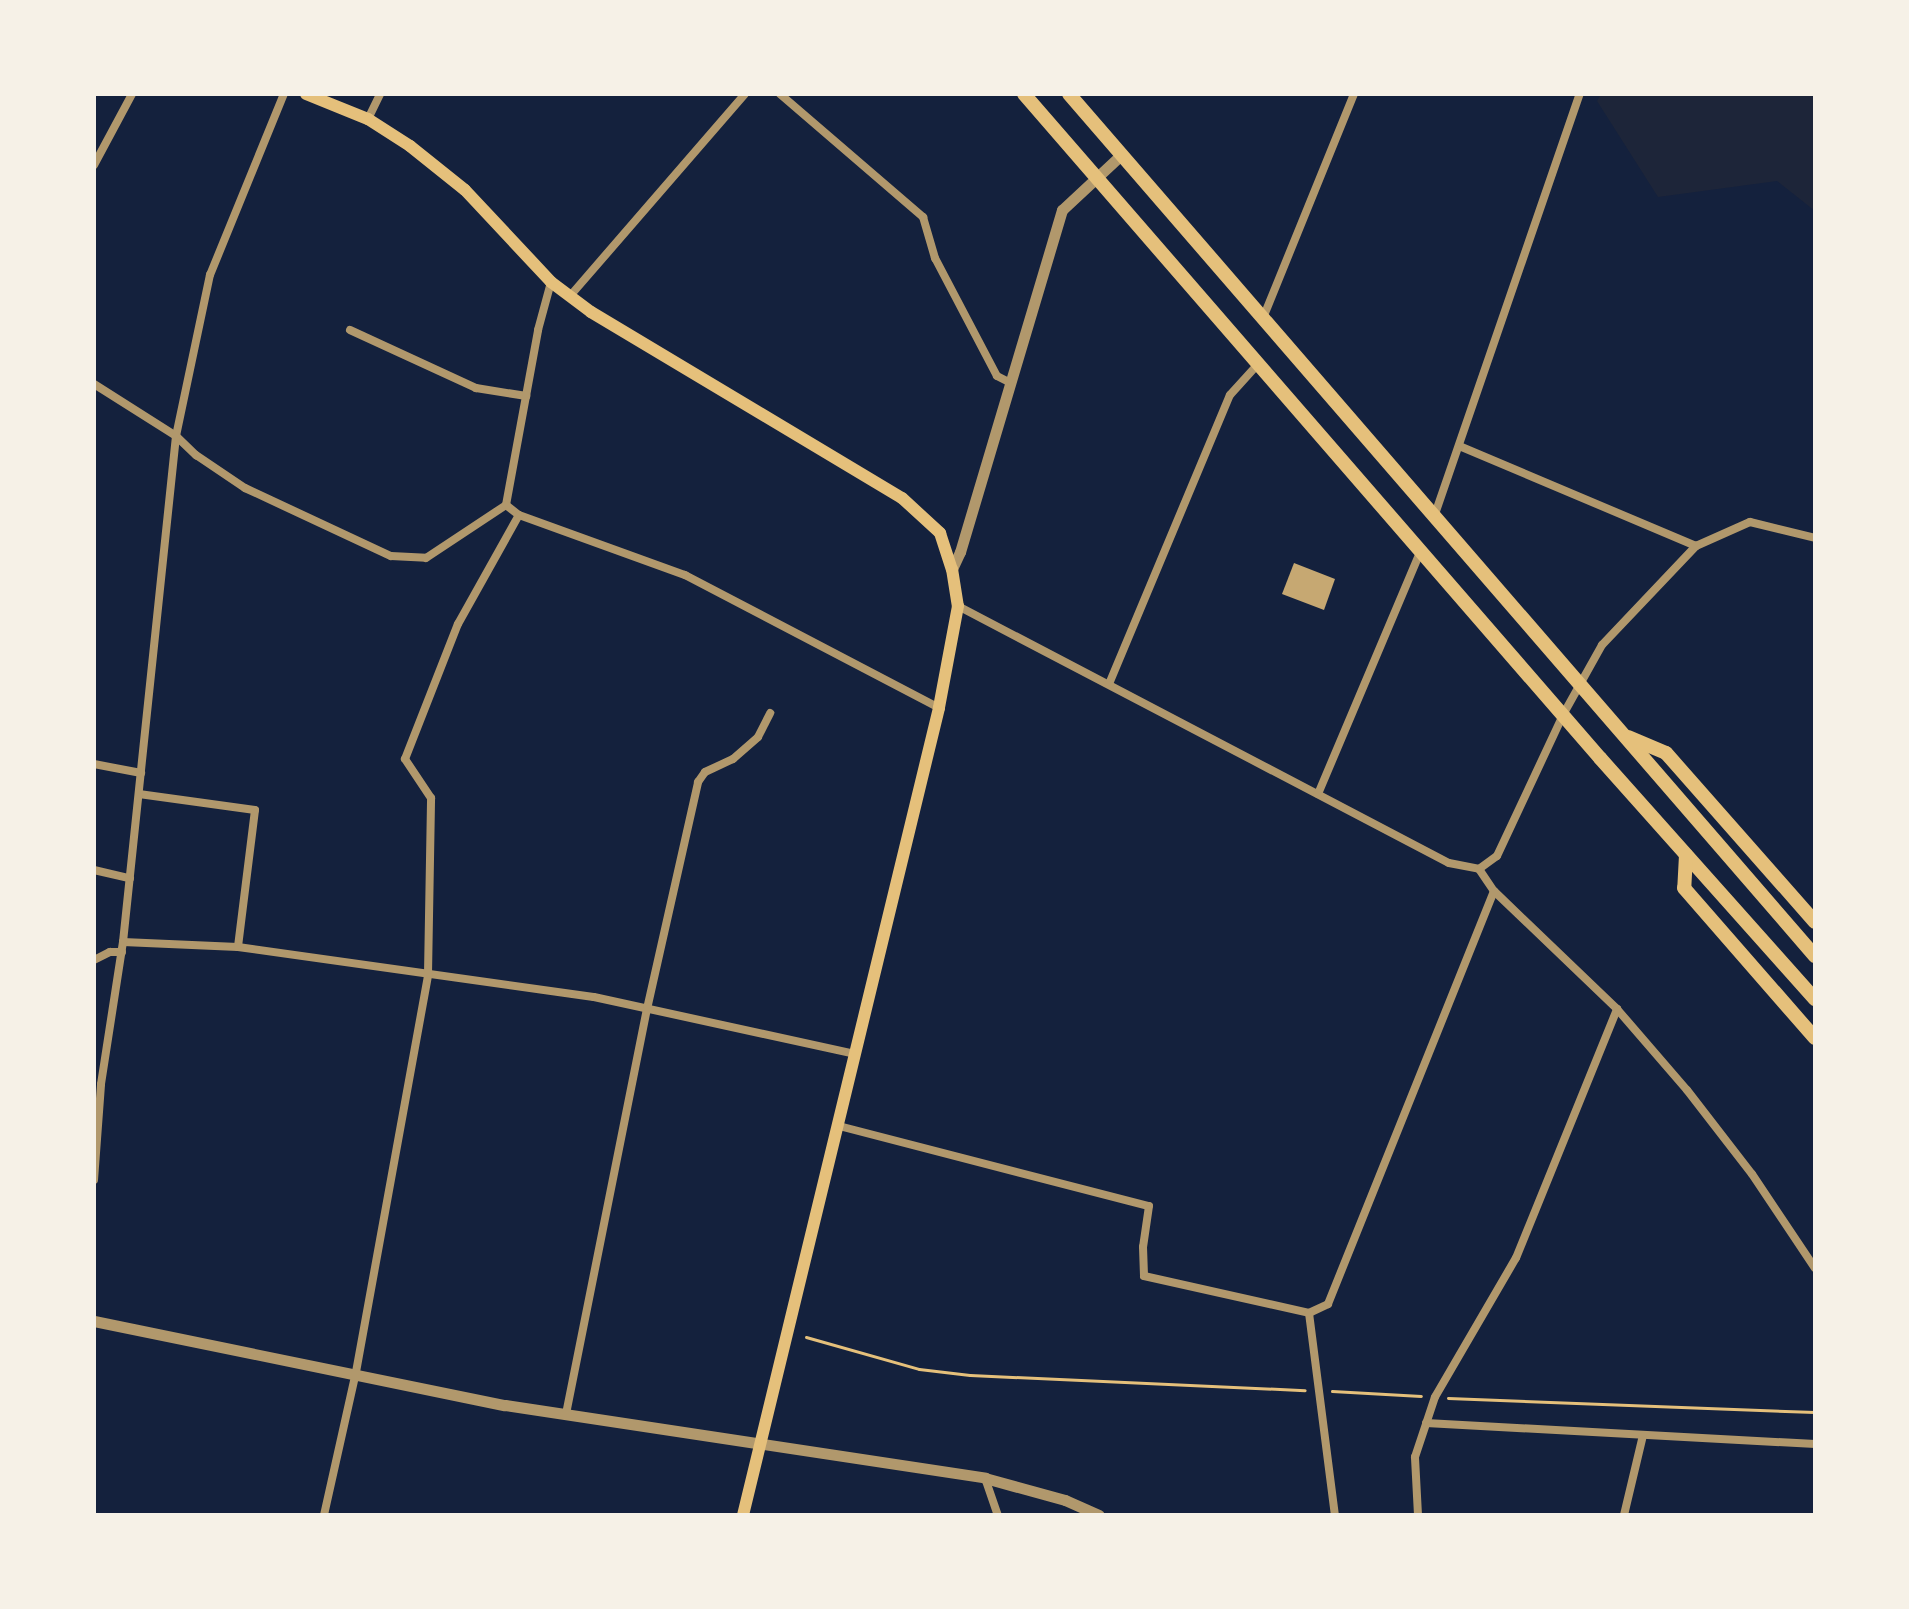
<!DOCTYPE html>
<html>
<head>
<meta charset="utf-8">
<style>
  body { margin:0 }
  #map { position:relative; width:1909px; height:1609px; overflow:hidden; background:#14213d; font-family:"PT Sans",sans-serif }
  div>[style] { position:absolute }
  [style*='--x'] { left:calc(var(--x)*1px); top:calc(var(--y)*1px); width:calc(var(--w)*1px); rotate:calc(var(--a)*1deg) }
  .green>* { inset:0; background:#1d2539 }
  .building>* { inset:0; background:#c6a872 }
  .path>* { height:3px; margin:-1.5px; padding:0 1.5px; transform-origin:1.5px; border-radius:1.5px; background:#e5c07b }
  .minor>* { height:8px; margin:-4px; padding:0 4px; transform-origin:4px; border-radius:4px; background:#b1986c }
  .tertiary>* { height:11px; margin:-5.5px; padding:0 5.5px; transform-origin:5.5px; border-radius:5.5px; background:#b1986c }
  .secondary>* { height:12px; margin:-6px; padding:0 6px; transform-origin:6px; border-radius:6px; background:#e5c07b }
  .trunk>* { height:14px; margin:-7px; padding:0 7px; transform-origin:7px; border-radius:7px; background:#e5c07b }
  span { translate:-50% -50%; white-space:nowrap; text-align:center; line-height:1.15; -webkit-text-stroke:8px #f6f1e7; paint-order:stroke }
  .frame { position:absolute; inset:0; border:96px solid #f6f1e7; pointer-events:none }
</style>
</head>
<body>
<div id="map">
  <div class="green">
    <div style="clip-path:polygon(1601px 94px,1815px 94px,1815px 211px,1777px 181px,1658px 197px,1597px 101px)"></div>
  </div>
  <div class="building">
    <div style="clip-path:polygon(1294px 563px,1335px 579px,1324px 610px,1282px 594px)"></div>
  </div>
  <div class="path">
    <div style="--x:806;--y:1337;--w:117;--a:15.8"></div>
    <div style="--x:919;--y:1369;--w:51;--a:6.7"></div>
    <div style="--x:970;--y:1375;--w:335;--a:2.6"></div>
    <div style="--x:1332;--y:1391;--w:89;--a:3.2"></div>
    <div style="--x:1448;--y:1398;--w:367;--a:2.2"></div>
  </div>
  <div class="minor">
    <div style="--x:780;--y:94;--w:189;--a:40.7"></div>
    <div style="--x:923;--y:217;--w:43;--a:73.7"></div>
    <div style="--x:935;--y:258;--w:133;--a:62.3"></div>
    <div style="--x:997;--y:376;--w:16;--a:27"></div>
    <div style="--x:368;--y:119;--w:28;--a:-64"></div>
    <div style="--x:94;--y:165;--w:81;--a:-61.8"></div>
    <div style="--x:570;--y:296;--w:267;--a:-49.1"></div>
    <div style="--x:1263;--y:318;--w:242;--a:-67.9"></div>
    <div style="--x:350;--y:330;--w:139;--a:24.7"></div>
    <div style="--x:476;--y:388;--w:51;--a:9.1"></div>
    <div style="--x:94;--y:384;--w:97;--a:32.4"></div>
    <div style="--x:176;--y:436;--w:28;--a:44"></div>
    <div style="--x:196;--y:455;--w:59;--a:34"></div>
    <div style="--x:245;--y:488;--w:161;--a:25"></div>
    <div style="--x:391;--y:556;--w:35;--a:3"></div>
    <div style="--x:426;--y:558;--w:96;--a:-33.5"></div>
    <div style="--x:506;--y:505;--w:178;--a:-79.6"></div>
    <div style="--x:538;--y:330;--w:50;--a:-74.8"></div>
    <div style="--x:506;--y:505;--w:16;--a:38"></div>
    <div style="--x:519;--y:515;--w:177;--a:19.9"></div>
    <div style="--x:685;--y:575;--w:287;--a:27.6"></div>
    <div style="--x:1434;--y:517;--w:447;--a:-71"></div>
    <div style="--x:1696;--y:546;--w:59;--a:-24"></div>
    <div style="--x:1750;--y:522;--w:67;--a:13.8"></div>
    <div style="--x:958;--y:606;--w:554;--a:27.63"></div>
    <div style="--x:1449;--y:863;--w:31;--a:11"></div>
    <div style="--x:1479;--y:869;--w:22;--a:-36"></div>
    <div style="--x:1497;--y:856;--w:158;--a:-64.9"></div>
    <div style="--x:1564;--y:713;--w:78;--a:-60.8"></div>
    <div style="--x:1602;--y:645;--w:137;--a:-46.5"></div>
    <div style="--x:1696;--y:546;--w:257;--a:-157.1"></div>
    <div style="--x:1109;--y:684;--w:313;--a:-67.3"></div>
    <div style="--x:1230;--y:395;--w:43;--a:-47.8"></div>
    <div style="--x:94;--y:764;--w:48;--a:10.8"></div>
    <div style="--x:139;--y:794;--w:117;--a:7.9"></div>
    <div style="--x:255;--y:810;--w:138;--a:97.1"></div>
    <div style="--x:1318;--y:794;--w:265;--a:-67.1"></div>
    <div style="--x:1479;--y:869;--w:27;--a:56"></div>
    <div style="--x:1494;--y:891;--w:170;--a:43.8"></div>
    <div style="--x:1617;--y:1009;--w:107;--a:49.2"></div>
    <div style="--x:1687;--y:1090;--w:106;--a:52.3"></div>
    <div style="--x:1752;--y:1174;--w:113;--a:56.2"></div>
    <div style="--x:94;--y:870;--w:37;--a:13"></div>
    <div style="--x:123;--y:942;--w:115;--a:2.5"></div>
    <div style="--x:238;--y:947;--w:359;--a:8"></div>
    <div style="--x:594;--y:997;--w:268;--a:12.3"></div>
    <div style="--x:94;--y:960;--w:18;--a:-27"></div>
    <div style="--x:110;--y:952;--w:12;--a:0"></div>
    <div style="--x:839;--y:1126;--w:320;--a:14.5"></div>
    <div style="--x:1149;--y:1206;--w:41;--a:98.3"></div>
    <div style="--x:1143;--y:1247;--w:29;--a:88"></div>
    <div style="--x:1144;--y:1276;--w:169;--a:12.6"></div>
    <div style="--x:1309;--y:1313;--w:21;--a:-25"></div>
    <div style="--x:1328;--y:1304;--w:445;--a:-68.1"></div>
    <div style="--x:94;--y:1180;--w:96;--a:-85.8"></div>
    <div style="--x:101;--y:1084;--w:144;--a:-81.2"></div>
    <div style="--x:123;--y:942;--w:509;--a:-84.02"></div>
    <div style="--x:176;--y:436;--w:165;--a:-78.1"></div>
    <div style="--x:210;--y:275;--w:196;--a:-67.8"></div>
    <div style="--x:1309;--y:1313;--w:204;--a:82.7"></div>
    <div style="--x:566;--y:1414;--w:413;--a:-78.7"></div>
    <div style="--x:647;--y:1009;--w:233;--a:-77.3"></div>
    <div style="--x:698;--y:782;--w:12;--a:-55"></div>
    <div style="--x:705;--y:772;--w:31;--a:-25"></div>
    <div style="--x:733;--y:759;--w:33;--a:-41"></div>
    <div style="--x:758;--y:737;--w:27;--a:-63"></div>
    <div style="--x:1426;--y:1423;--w:390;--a:3.1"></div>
    <div style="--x:985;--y:1478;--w:39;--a:71"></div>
    <div style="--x:324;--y:1515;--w:147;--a:-77.4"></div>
    <div style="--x:356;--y:1372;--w:404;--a:-79.7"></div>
    <div style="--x:428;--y:974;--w:176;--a:-89"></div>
    <div style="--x:431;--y:798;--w:47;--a:-123.7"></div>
    <div style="--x:405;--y:759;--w:145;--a:-68.6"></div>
    <div style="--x:458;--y:624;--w:125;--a:-60.8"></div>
    <div style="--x:1418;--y:1515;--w:58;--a:-93"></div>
    <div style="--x:1415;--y:1457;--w:63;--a:-71.6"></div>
    <div style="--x:1435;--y:1397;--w:161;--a:-59.8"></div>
    <div style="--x:1516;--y:1258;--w:269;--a:-67.9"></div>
    <div style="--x:1624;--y:1515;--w:82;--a:-76.6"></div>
  </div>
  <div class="tertiary">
    <div style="--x:952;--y:569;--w:19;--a:-65"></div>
    <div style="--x:960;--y:552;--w:357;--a:-73.4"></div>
    <div style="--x:1062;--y:210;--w:81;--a:-43"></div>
    <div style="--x:94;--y:1321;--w:419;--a:11.6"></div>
    <div style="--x:505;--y:1405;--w:486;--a:8.6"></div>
    <div style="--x:985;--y:1478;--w:83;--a:15.4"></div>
    <div style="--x:1065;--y:1500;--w:37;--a:24"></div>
  </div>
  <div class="secondary">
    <div style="--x:306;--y:94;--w:67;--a:22"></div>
    <div style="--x:368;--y:119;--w:50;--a:32.7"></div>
    <div style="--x:410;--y:146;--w:70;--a:38.7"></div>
    <div style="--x:465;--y:190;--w:126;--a:46.9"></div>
    <div style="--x:551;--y:282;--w:50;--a:36.9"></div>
    <div style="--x:591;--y:312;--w:362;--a:30.9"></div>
    <div style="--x:902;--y:498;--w:52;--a:42.6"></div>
    <div style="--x:940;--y:533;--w:38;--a:72"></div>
    <div style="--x:952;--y:569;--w:37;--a:81"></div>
    <div style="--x:958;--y:606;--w:104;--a:100.6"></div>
    <div style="--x:939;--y:708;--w:830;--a:103.65"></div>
  </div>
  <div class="trunk">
    <div style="--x:1024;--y:94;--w:879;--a:49.06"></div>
    <div style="--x:1600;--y:758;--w:323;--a:48.3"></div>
    <div style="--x:1069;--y:94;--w:1140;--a:49.13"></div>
    <div style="--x:1628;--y:737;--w:41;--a:22.8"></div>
    <div style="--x:1666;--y:753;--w:225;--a:48.6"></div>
    <div style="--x:1686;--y:855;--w:33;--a:93"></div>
    <div style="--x:1684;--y:888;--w:199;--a:48.9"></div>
  </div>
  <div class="frame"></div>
</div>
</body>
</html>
